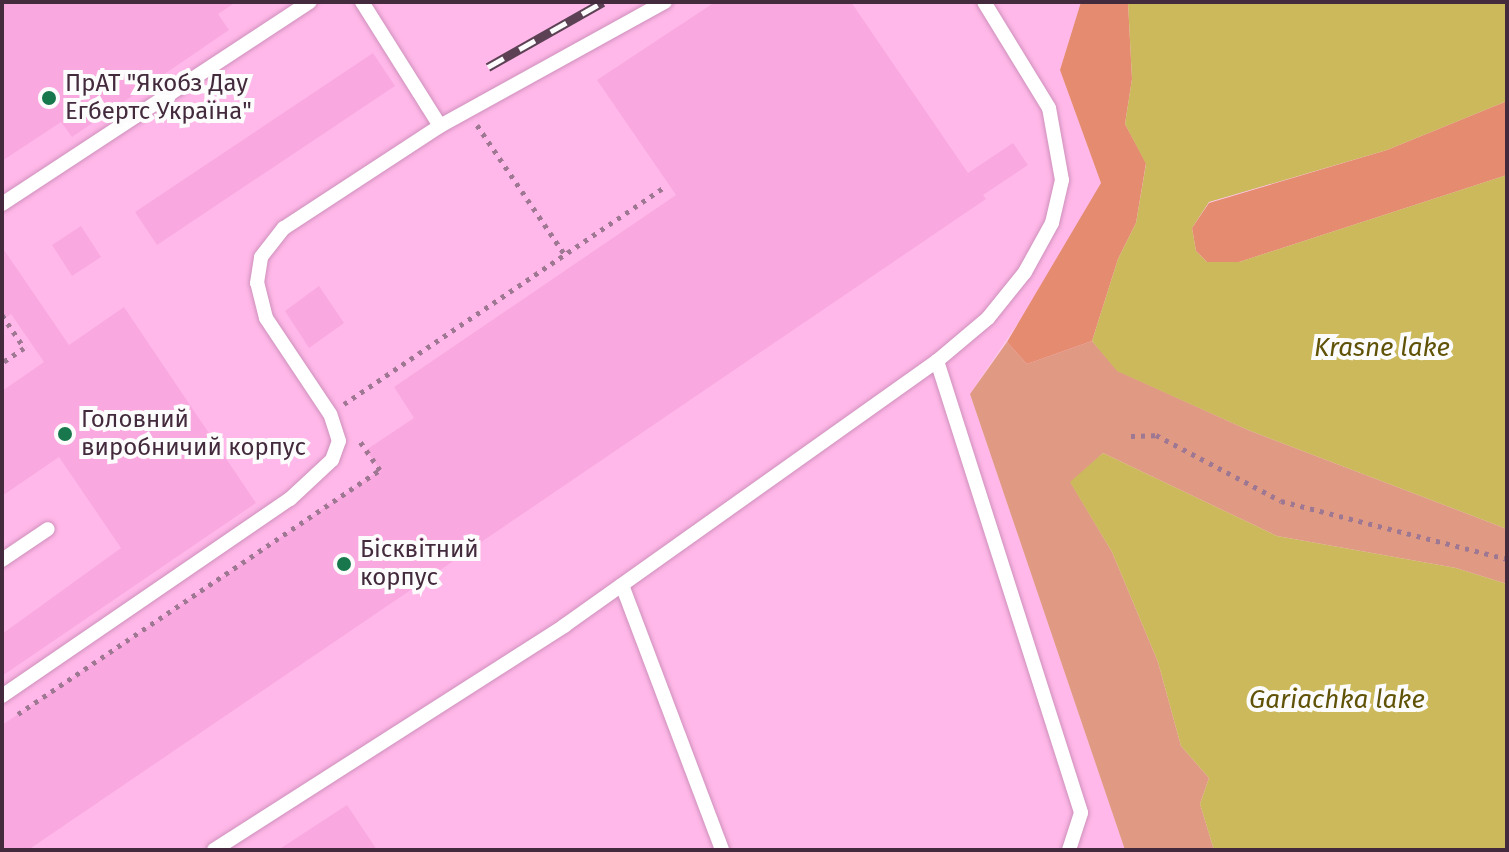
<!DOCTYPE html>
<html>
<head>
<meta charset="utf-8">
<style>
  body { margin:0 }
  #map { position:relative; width:1509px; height:852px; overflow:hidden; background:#fdc9ec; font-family:"Fira Sans",sans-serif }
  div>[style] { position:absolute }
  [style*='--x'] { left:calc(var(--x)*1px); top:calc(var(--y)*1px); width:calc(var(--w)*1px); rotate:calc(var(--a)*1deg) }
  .built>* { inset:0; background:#ffb8e9 }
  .green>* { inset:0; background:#e09a84 }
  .forest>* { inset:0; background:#e58b6f }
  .water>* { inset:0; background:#cbb95b }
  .building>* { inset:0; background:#f9a9e0 }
  .path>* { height:5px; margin-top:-2.5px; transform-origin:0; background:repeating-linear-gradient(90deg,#9e7792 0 4px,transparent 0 10px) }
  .roads { filter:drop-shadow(0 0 2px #ce90bb) drop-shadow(0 0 2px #ce90bb) }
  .service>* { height:14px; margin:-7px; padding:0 7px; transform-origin:7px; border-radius:7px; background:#fff }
  .rail>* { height:9px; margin-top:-4.5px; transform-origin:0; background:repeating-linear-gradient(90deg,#fcfcfc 0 18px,#5c4054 0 36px); box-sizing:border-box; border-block:2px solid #5c4054 }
  .dots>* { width:22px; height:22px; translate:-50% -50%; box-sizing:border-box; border:4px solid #fcfcfc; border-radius:50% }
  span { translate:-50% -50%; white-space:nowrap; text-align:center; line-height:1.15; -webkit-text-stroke:8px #fcfcfc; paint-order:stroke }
  .poi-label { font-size:24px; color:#432a3c }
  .left { translate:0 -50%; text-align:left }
  .water-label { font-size:26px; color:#605308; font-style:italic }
  .frame { position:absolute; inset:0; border:4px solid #432a3c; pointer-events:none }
</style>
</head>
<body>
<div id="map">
  <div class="built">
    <div style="clip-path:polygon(2px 2px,1081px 2px,1060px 70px,1101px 183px,1061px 259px,970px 394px,1125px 850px,2px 850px)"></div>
  </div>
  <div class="green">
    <div style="clip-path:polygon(1092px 341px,1118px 371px,1248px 430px,1507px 529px,1507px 584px,1456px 568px,1277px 536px,1103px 453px,1071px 483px,1112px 552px,1158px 662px,1181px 746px,1209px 778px,1200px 804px,1214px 850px,1125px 850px,970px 394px,1007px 342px,1027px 364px)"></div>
  </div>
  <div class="forest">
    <div style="clip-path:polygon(1081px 2px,1128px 2px,1132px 79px,1125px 124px,1146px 163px,1136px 223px,1118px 259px,1092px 341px,1027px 364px,1007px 342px,1101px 183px,1060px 70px)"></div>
    <div style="clip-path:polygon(1507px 101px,1507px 175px,1239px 262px,1207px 262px,1196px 251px,1192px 228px,1209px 203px,1387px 150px)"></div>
  </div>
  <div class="water">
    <div style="clip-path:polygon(1128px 2px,1507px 2px,1507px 101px,1387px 150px,1209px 202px,1192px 228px,1196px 251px,1207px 262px,1239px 262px,1507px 175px,1507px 529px,1248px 430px,1117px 371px,1092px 341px,1118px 259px,1136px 223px,1146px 164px,1125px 124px,1132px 79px)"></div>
    <div style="clip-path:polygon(1103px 453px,1277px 536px,1456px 568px,1507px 584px,1507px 850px,1214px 850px,1200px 804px,1209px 778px,1181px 746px,1158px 662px,1112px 552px,1070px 482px)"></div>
  </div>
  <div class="building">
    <div style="clip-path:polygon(2px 2px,236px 2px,218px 14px,229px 30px,72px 137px,61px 122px,2px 161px)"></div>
    <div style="clip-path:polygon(715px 2px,851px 2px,968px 173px,1013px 143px,1028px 165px,983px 195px,986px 199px,28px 850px,2px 850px,2px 725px,380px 470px,366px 450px,414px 418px,394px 387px,676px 195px,597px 80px)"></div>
    <div style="clip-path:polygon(373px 53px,395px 86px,157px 245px,135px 212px)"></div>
    <div style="clip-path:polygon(81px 226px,101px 257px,72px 276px,52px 245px)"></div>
    <div style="clip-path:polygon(2px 247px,69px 345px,124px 307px,256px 503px,2px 676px,2px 634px,121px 548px,59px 457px,2px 496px,2px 391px,44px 362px,11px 314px,2px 321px)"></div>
    <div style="clip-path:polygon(319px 286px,344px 323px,309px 348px,285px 311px)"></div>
    <div style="clip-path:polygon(347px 805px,377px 850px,278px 850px)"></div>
  </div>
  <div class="path">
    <div style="--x:477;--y:125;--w:157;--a:55.9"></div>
    <div style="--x:2;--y:315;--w:40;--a:56"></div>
    <div style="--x:24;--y:348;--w:27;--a:146"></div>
    <div style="--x:344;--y:404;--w:387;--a:-34.1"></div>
    <div style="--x:1131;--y:436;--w:25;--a:-2"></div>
    <div style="--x:1156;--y:435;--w:141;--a:27.8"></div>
    <div style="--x:1281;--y:501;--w:233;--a:14.4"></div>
    <div style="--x:18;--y:714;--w:437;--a:-34"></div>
    <div style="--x:380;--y:470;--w:39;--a:-125"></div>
  </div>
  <div class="roads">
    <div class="service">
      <div style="--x:362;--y:2;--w:146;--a:57.8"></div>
      <div style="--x:2;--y:204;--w:368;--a:-33.3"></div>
      <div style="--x:937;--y:361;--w:474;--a:72.3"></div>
      <div style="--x:1081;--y:813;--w:39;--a:108"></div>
      <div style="--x:2;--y:560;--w:55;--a:-34"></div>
      <div style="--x:622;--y:585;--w:283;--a:69.3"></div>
      <div style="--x:2;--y:696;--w:349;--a:-34.4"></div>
      <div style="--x:290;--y:499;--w:57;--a:-42.9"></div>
      <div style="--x:332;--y:460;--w:20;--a:-70"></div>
      <div style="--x:339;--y:441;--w:28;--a:-108"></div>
      <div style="--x:330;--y:414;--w:115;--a:-123.7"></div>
      <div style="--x:266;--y:318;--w:36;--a:-104"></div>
      <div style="--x:257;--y:283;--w:26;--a:-81"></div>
      <div style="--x:261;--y:257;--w:37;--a:-52"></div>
      <div style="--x:284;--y:228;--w:186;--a:-33.2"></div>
      <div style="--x:440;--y:126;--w:257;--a:-28.9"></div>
      <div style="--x:214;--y:850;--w:416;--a:-32.6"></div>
      <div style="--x:564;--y:626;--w:458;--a:-35.4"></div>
      <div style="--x:937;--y:361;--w:67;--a:-40.1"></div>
      <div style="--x:988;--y:318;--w:59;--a:-51.2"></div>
      <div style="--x:1025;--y:272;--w:56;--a:-61.1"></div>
      <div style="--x:1052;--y:223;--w:44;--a:-76.9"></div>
      <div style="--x:1062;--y:180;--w:73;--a:-100.2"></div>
      <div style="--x:1049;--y:108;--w:124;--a:-121.5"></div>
    </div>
  </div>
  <div class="rail">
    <div style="--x:488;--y:67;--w:132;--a:-29.5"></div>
  </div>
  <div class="dots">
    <div style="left:49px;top:98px;background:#18774d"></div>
    <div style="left:65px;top:434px;background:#18774d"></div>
    <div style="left:344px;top:564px;background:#18774d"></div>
  </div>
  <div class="poi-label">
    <span class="left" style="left:65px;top:98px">ПрАТ "Якобз Дау<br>Егбертс Україна"</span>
    <span class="left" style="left:81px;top:434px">Головний<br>виробничий корпус</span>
    <span class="left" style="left:360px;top:564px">Бісквітний<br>корпус</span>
  </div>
  <div class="water-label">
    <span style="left:1382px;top:348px">Krasne lake</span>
    <span style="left:1337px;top:700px">Gariachka lake</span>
  </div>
  <div class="frame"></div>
</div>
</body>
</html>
